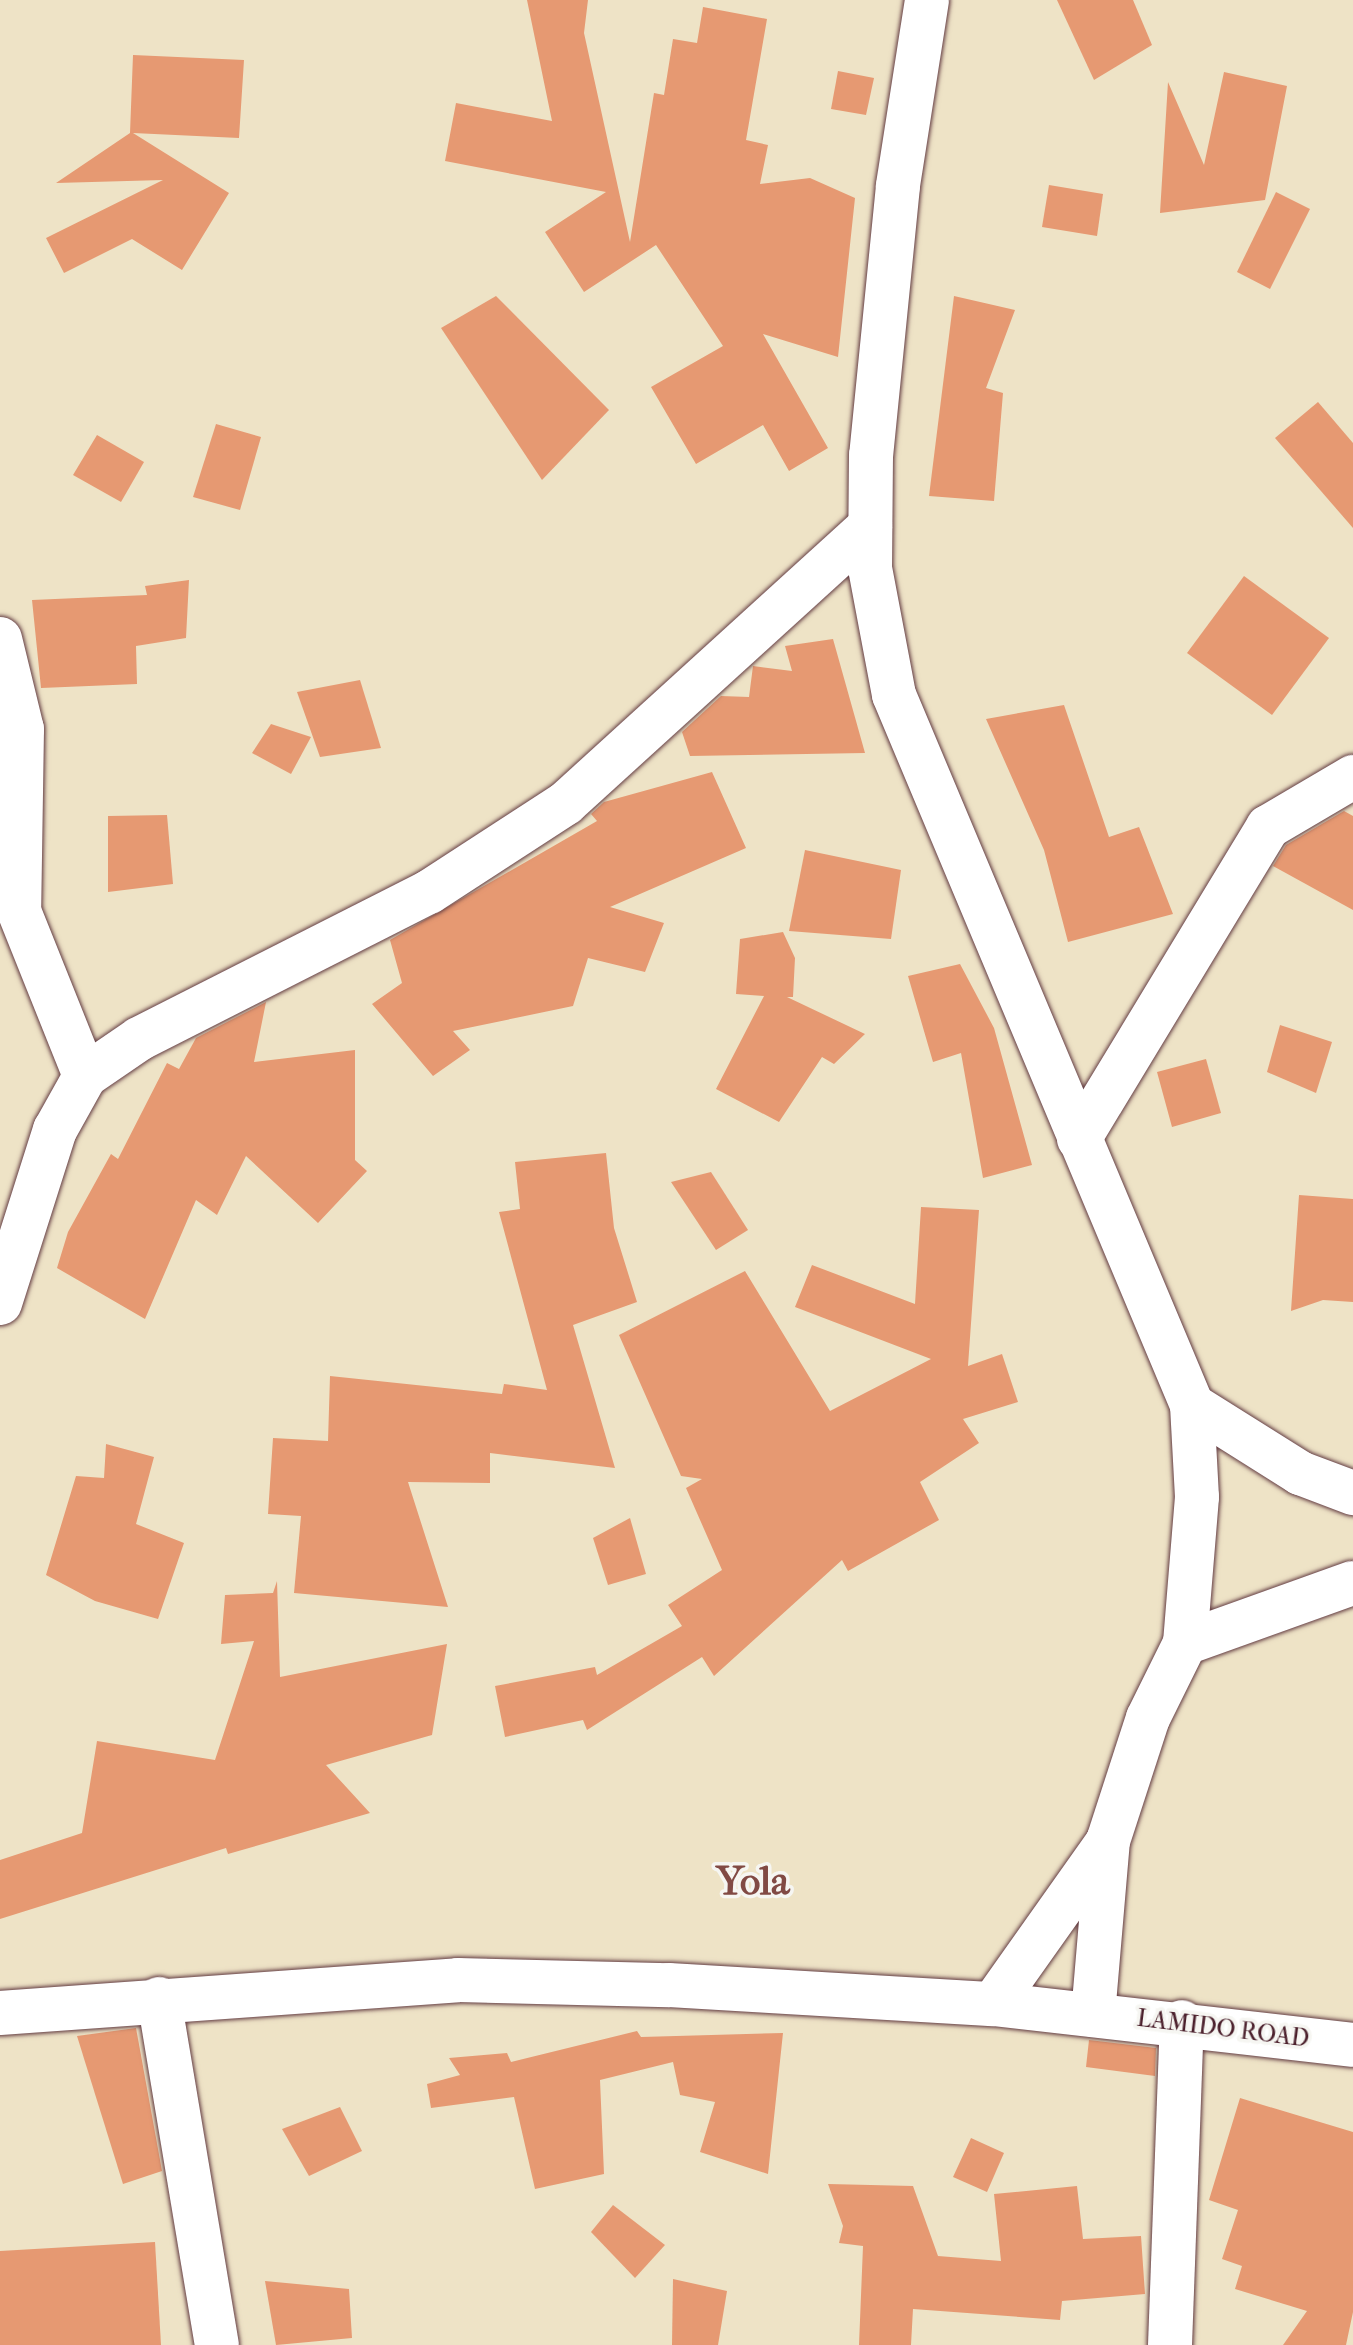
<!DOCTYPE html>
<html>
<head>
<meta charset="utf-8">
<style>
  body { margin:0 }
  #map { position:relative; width:1353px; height:2345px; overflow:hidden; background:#eee3c6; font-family:"IM FELL French Canon",serif }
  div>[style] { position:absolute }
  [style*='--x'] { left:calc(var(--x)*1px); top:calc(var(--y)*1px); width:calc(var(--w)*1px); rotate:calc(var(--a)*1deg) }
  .building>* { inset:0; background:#e69972 }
  .roads { filter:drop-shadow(0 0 2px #633c42) drop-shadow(0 0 2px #633c42) }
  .minor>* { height:44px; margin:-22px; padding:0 22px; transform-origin:22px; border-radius:22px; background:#fff }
  .major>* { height:44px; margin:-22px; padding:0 22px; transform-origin:22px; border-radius:22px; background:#fff }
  span { translate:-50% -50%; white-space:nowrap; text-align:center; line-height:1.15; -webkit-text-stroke:7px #f6f6f2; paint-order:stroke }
  .street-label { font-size:24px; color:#4a1f2b }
  .town-label { font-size:40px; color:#814a44; font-weight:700 }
</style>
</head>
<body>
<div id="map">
  <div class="building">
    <div style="clip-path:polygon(527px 0,588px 0,584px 33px,630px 242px,654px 93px,664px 95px,673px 39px,697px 43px,703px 7px,767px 19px,746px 140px,768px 145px,760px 184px,810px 178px,855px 198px,838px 357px,763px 334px,828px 448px,789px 471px,763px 425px,696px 464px,651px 387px,723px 346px,656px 245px,584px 292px,545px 232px,606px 192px,445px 161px,456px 103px,552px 121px)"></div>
    <div style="clip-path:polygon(1057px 0,1133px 0,1152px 45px,1094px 80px)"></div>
    <div style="clip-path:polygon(133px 55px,244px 60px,239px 138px,133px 133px,229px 193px,182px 270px,132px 239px,64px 273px,46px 238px,163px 180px,56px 183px,130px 133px)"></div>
    <div style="clip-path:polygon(838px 71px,874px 78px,866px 115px,831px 109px)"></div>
    <div style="clip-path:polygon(1224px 72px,1287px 86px,1265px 200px,1160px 213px,1168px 82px,1204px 165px)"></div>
    <div style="clip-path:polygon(1049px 185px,1103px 194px,1097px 236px,1042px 227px)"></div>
    <div style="clip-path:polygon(1276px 192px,1310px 209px,1270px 289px,1237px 272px)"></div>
    <div style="clip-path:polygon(496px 296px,609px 410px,542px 480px,441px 328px)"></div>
    <div style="clip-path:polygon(954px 296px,1015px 310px,986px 388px,1003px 393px,994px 501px,929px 496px)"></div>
    <div style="clip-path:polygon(1318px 402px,1353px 443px,1353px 528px,1275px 438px)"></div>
    <div style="clip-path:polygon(216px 424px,261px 437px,240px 510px,193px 497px)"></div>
    <div style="clip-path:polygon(97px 435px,144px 462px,121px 502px,73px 475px)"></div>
    <div style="clip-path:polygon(1244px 576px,1329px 638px,1272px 715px,1187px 653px)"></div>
    <div style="clip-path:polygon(189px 580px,186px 638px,136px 646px,137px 684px,41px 688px,32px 600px,147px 595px,145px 586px)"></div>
    <div style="clip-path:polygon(833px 639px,865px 753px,690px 756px,682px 732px,721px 696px,749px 697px,753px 666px,792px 671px,785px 646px)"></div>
    <div style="clip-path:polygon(360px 680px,381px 748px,320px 757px,297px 692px)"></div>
    <div style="clip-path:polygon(1064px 705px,1109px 837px,1139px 827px,1173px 914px,1068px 942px,1044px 850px,986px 719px)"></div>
    <div style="clip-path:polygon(271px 724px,311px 737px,291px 774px,252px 753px)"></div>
    <div style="clip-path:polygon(712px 772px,746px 848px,610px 907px,664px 923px,645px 972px,588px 958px,573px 1006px,453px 1031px,470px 1050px,433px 1076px,372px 1004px,402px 983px,390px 940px,597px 821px,591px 814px,604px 802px)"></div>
    <div style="clip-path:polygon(1344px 811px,1353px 816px,1353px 910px,1273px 866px,1286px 845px)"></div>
    <div style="clip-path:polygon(167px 815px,173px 884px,108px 892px,108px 816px)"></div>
    <div style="clip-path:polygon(805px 850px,901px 870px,891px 939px,789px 931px)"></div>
    <div style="clip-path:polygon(783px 932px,795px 958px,793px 997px,787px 997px,865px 1034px,834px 1064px,822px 1057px,779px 1122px,716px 1089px,764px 996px,736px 994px,740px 939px)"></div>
    <div style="clip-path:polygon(960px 964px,994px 1028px,1032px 1165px,983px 1178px,961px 1053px,933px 1062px,908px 976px)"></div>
    <div style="clip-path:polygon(266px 1002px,254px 1062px,355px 1050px,355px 1160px,367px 1171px,318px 1223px,246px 1156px,217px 1215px,196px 1200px,145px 1319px,57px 1268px,68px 1232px,111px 1154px,118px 1159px,167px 1063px,179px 1069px,196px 1038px)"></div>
    <div style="clip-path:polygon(1280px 1025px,1332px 1042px,1316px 1093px,1267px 1072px)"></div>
    <div style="clip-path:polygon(1206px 1059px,1221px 1113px,1172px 1127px,1157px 1072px)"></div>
    <div style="clip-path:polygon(606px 1153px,614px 1228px,637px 1302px,573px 1325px,615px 1468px,490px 1453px,490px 1483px,408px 1482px,448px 1607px,294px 1593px,301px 1516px,268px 1514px,273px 1438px,328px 1441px,330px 1376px,502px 1394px,504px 1384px,547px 1390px,499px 1212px,520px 1209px,515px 1162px)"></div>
    <div style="clip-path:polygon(711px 1172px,748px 1230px,716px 1250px,671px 1182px)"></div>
    <div style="clip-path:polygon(1299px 1195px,1353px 1199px,1353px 1302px,1323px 1300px,1291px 1311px)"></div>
    <div style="clip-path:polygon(921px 1207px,979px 1210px,968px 1366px,1002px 1354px,1018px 1402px,963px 1419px,979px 1443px,920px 1482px,939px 1520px,848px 1571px,842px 1560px,714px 1676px,702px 1657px,587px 1730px,583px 1720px,505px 1737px,495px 1686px,595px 1667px,597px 1675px,682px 1626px,668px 1605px,722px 1570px,686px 1488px,702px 1479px,681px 1476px,619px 1335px,745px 1271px,830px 1411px,931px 1359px,795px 1307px,812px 1265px,915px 1304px)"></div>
    <div style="clip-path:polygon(106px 1444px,154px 1457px,136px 1524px,184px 1543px,158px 1619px,95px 1601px,46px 1575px,76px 1476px,104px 1478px)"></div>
    <div style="clip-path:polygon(630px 1518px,646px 1574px,608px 1585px,593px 1538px)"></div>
    <div style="clip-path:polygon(277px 1581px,280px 1677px,447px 1644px,432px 1735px,326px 1765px,370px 1813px,228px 1854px,226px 1848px,0 1919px,0 1860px,82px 1833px,97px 1741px,215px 1760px,254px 1641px,221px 1644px,225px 1595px,273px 1593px)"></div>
    <div style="clip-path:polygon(136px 2028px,162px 2171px,123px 2184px,77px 2036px)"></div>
    <div style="clip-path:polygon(637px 2031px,641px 2037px,783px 2033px,768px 2174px,700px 2152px,715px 2102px,680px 2095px,673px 2062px,600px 2080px,604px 2174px,535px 2189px,514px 2097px,431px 2108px,427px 2084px,460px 2075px,449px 2058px,507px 2053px,511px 2062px)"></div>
    <div style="clip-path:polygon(1089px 2040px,1156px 2048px,1155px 2076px,1086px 2067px)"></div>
    <div style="clip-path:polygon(1240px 2098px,1353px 2132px,1353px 2312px,1346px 2345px,1283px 2345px,1307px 2311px,1235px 2289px,1242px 2266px,1222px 2259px,1238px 2210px,1209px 2200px)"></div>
    <div style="clip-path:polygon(340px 2107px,362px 2151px,309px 2176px,282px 2129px)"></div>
    <div style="clip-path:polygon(971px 2138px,1004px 2153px,987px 2192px,953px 2177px)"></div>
    <div style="clip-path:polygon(828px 2184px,913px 2186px,938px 2256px,1001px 2261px,994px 2194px,1077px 2186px,1083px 2239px,1141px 2236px,1145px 2294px,1062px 2301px,1060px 2320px,913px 2309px,911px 2345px,859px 2345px,863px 2246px,839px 2243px,843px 2226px)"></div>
    <div style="clip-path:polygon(613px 2205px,665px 2245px,635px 2278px,591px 2232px)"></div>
    <div style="clip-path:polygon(155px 2242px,161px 2345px,0 2345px,0 2251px)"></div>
    <div style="clip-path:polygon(673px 2279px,727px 2291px,718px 2345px,672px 2345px)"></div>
    <div style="clip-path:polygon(265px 2281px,349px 2289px,352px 2338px,276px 2345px)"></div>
  </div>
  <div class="roads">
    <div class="minor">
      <div style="--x:927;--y:0;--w:188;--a:98.9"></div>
      <div style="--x:898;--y:186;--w:270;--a:95.7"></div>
      <div style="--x:871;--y:455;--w:113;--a:90.5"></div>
      <div style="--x:870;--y:568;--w:129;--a:79.3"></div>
      <div style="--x:894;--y:695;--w:770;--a:67.23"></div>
      <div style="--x:1192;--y:1405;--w:92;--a:86.9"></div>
      <div style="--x:1197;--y:1497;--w:146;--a:94.7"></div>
      <div style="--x:0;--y:639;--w:93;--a:76.3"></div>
      <div style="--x:22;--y:729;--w:182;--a:90.9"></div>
      <div style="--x:19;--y:911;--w:178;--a:68.2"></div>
      <div style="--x:1079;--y:1139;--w:365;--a:-58.8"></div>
      <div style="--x:1268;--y:827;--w:99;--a:-30.5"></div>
      <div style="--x:0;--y:1303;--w:182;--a:-72.4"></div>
      <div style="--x:55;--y:1130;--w:62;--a:-60.9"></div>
      <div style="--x:85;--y:1076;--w:65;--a:-34.4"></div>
      <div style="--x:139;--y:1039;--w:325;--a:-26.9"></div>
      <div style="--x:429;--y:892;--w:163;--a:-33"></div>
      <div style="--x:566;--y:803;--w:411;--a:-42.3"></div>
      <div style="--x:1192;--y:1405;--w:128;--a:32.2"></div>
      <div style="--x:1300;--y:1473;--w:57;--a:20.7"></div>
      <div style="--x:159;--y:1999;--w:351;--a:80.5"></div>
      <div style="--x:993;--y:2004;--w:197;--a:-54.7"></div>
      <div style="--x:1093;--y:2015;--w:175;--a:-85.1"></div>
      <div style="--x:1108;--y:1841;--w:129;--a:-72"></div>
      <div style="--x:1148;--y:1718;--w:84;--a:-63.7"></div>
      <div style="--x:1185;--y:1643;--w:178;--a:-19.7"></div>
      <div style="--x:1170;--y:2345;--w:323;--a:-87.9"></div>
    </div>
    <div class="major">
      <div style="--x:0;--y:2013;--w:459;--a:-4.1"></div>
      <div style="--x:458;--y:1980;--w:211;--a:1.4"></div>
      <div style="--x:669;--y:1985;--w:325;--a:3.4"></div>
      <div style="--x:993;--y:2004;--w:362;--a:6.5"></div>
    </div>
  </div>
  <div class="street-label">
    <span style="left:1223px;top:2029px;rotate:7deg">LAMIDO ROAD</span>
  </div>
  <div class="town-label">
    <span style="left:753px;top:1881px">Yola</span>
  </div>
</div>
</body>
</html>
